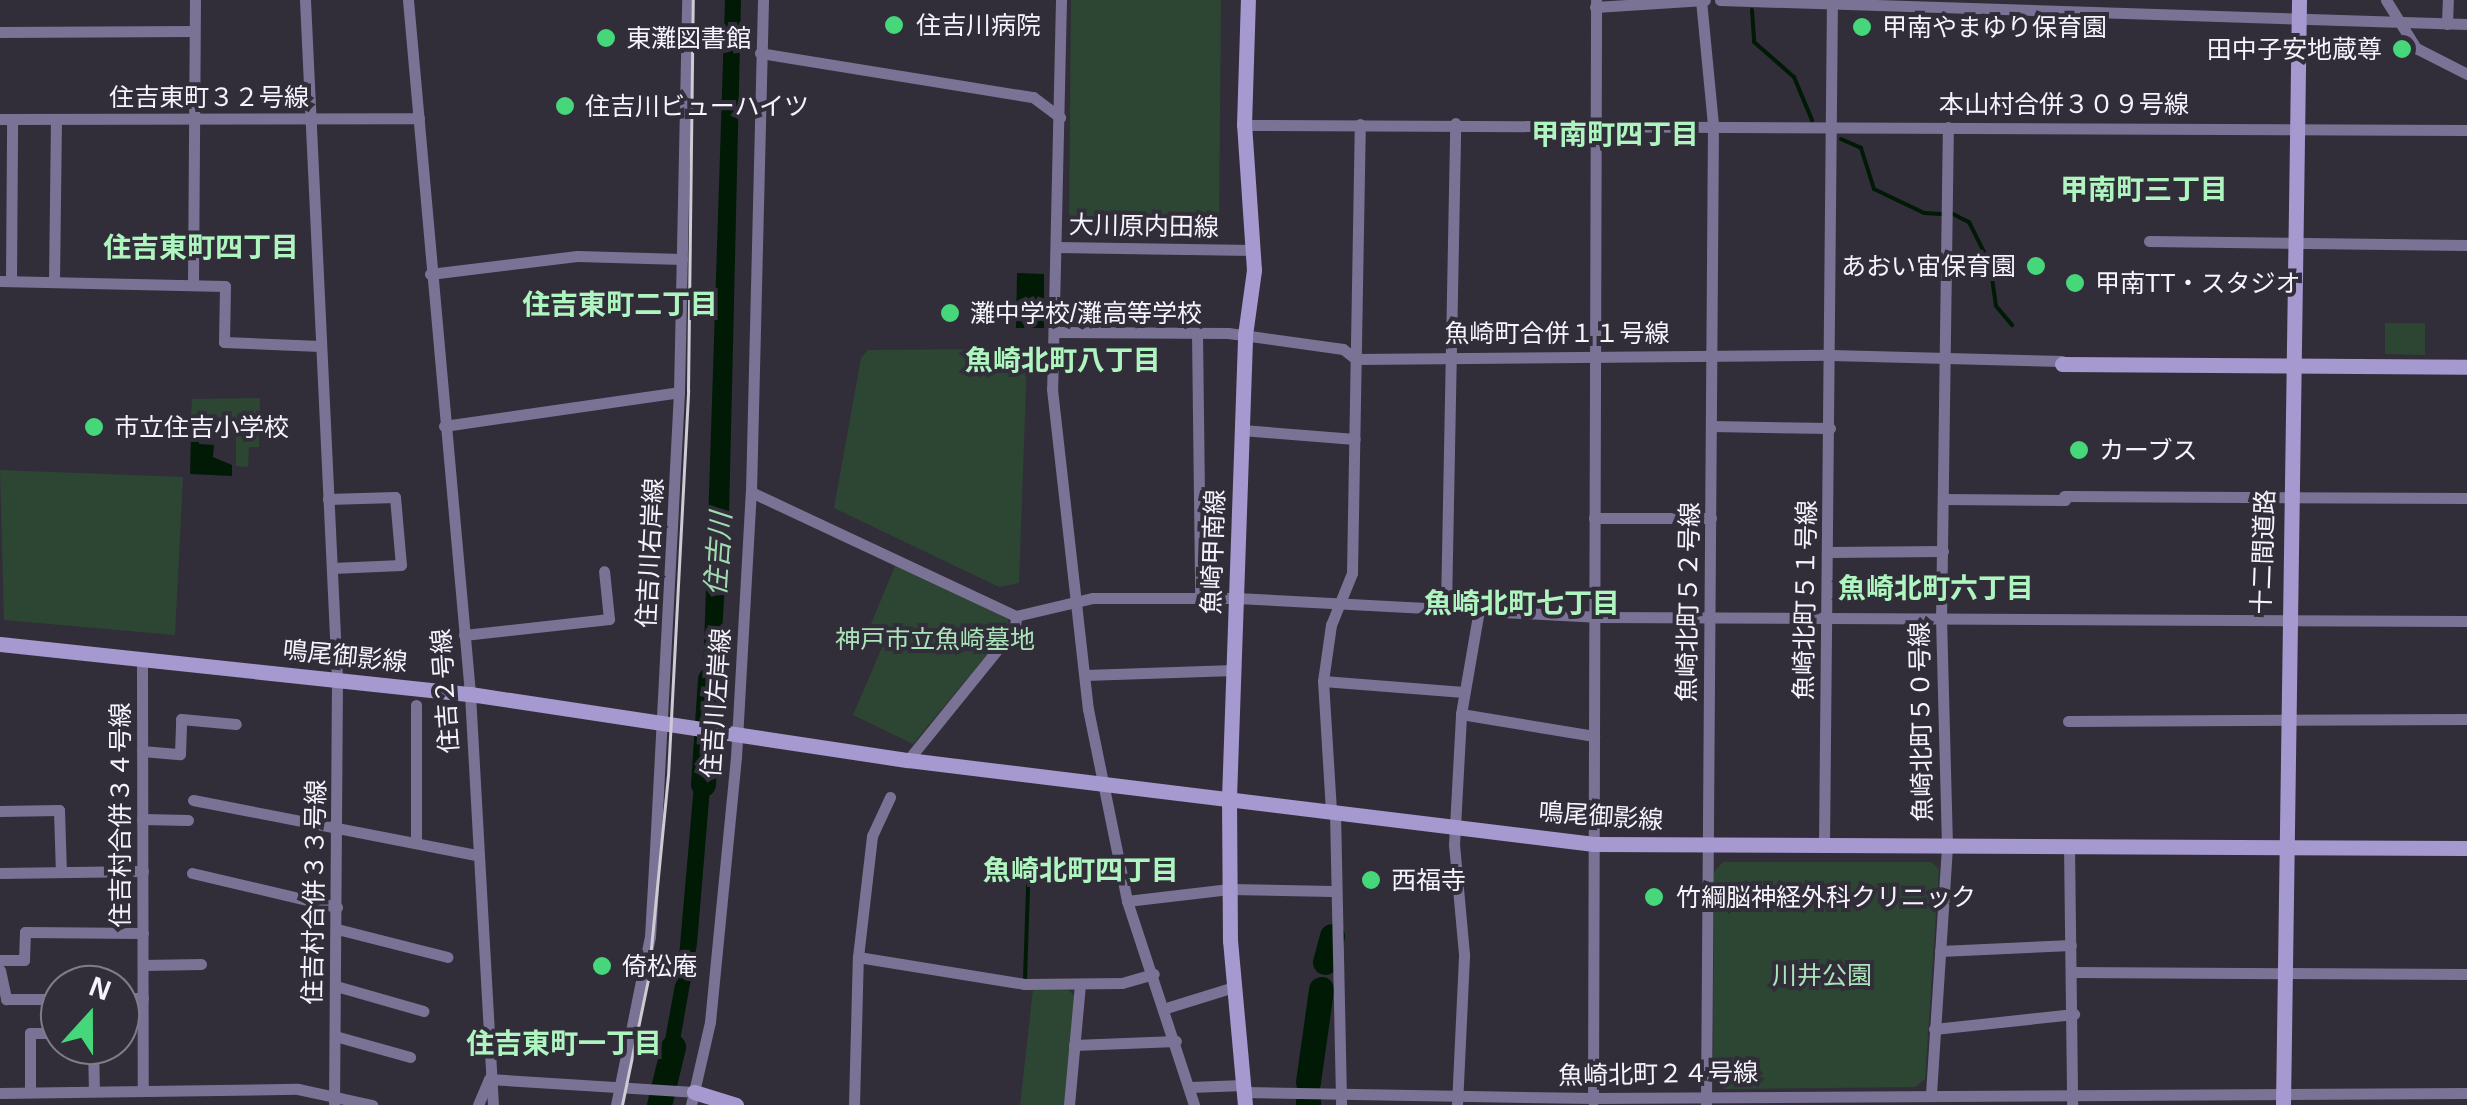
<!DOCTYPE html>
<html>
<head>
<meta charset="utf-8">
<style>
  body { margin:0 }
  #map { position:relative; width:2467px; height:1105px; overflow:hidden; background:#312e3a; font-family:Arial,"Noto Sans JP",sans-serif }
  div>[style] { position:absolute }
  [style*='--x'] { left:calc(var(--x)*1px); top:calc(var(--y)*1px); width:calc(var(--w)*1px); rotate:calc(var(--a)*1deg) }
  .green>* { inset:0; background:#2c4633 }
  .water>* { inset:0; background:#001a06 }
  .stream>* { height:4px; margin:-2px; padding:0 2px; transform-origin:2px; border-radius:2px; background:#001a06 }
  .river>* { height:25px; margin:-12.5px; padding:0 12.5px; transform-origin:12.5px; border-radius:12.5px; background:#001a06 }
  .street>* { height:11px; margin:-5.5px; padding:0 5.5px; transform-origin:5.5px; border-radius:5.5px; background:#7b7395 }
  .secondary>* { height:15px; margin:-7.5px; padding:0 7.5px; transform-origin:7.5px; border-radius:7.5px; background:#a699cf }
  .tram>* { height:2.5px; margin:-1.25px; padding:0 1.25px; transform-origin:1.25px; border-radius:1.25px; background:#cecbd4 }
  .dots>* { width:28px; height:28px; translate:-50% -50%; box-sizing:border-box; border:5px solid #312e3a; border-radius:50% }
  span { translate:-50% -50%; white-space:nowrap; text-align:center; line-height:1.15; -webkit-text-stroke:8px #312e3a; paint-order:stroke }
  .poi-label { font-size:25px; color:#f5f3fb }
  .left { translate:0 -50%; text-align:left }
  .right { translate:-100% -50%; text-align:right }
  .street-label { font-size:25px; color:#f5f3fb }
  .park-label { font-size:25px; color:#aae4b8 }
  .neighbourhood-label { font-size:28px; color:#aff5c0; font-weight:700 }
  .water-label { font-size:28px; color:#a1dbaf; font-style:italic }
  .north { position:absolute; left:40px; top:965px; width:100px; height:100px; box-sizing:border-box; background:#312e3a; border:2px solid #7f7d87; border-radius:50%; rotate:21deg; font-size:28px; font-weight:700; line-height:40px; text-align:center; color:#f5f3fb }
  .north::after { content:''; display:block; margin:auto; width:35px; height:45px; background:#45d77a; clip-path:polygon(50% 0,100% 100%,50% 72%,0 100%) }
</style>
</head>
<body>
<div id="map">
  <div class="green">
    <div style="clip-path:polygon(1071px 0,1221px 0,1219px 226px,1069px 224px)"></div>
    <div style="clip-path:polygon(2385px 323px,2425px 323px,2425px 355px,2385px 354px)"></div>
    <div style="clip-path:polygon(1004px 349px,1005px 359px,1027px 359px,1019px 583px,999px 587px,834px 508px,861px 358px,868px 350px)"></div>
    <div style="clip-path:polygon(260px 398px,259px 447px,249px 447px,248px 467px,236px 466px,236px 434px,190px 432px,192px 399px)"></div>
    <div style="clip-path:polygon(0 470px,183px 477px,175px 635px,4px 620px)"></div>
    <div style="clip-path:polygon(896px 564px,1008px 619px,1009px 628px,913px 744px,853px 715px,886px 638px,868px 631px)"></div>
    <div style="clip-path:polygon(1723px 862px,1931px 862px,1939px 869px,1925px 1079px,1915px 1087px,1725px 1089px,1713px 1078px,1714px 872px)"></div>
    <div style="clip-path:polygon(1067px 989px,1075px 996px,1065px 1105px,1020px 1105px,1033px 990px)"></div>
  </div>
  <div class="water">
    <div style="clip-path:polygon(725px 0,741px 0,729px 517px,717px 715px,702px 710px)"></div>
    <div style="clip-path:polygon(1017px 273px,1044px 274px,1044px 328px,1016px 328px)"></div>
    <div style="clip-path:polygon(191px 435px,199px 435px,199px 444px,214px 445px,213px 457px,232px 465px,232px 476px,190px 474px)"></div>
    <div style="clip-path:polygon(697px 750px,713px 752px,697px 944px,673px 1081px,658px 1078px,678px 968px)"></div>
  </div>
  <div class="stream">
    <div style="--x:1752;--y:10;--w:32;--a:86"></div>
    <div style="--x:1754;--y:42;--w:53;--a:41.2"></div>
    <div style="--x:1794;--y:77;--w:47;--a:67.3"></div>
    <div style="--x:1841;--y:139;--w:22;--a:24"></div>
    <div style="--x:1861;--y:148;--w:43;--a:72.4"></div>
    <div style="--x:1874;--y:189;--w:55;--a:25.6"></div>
    <div style="--x:1924;--y:213;--w:17;--a:3"></div>
    <div style="--x:1953;--y:214;--w:18;--a:27"></div>
    <div style="--x:1969;--y:222;--w:47;--a:63.4"></div>
    <div style="--x:1990;--y:264;--w:42;--a:81.9"></div>
    <div style="--x:1996;--y:306;--w:25;--a:50"></div>
    <div style="--x:1025;--y:979;--w:120;--a:-88.1"></div>
  </div>
  <div class="river">
    <div style="--x:703;--y:784;--w:105;--a:-86.2"></div>
    <div style="--x:1325;--y:962;--w:27;--a:-75"></div>
    <div style="--x:1308;--y:1082;--w:94;--a:-82"></div>
    <div style="--x:659;--y:1105;--w:60;--a:-76.4"></div>
    <div style="--x:1308;--y:1105;--w:4;--a:-90"></div>
  </div>
  <div class="street">
    <div style="--x:305;--y:0;--w:680;--a:87.3"></div>
    <div style="--x:337;--y:679;--w:426;--a:90.4"></div>
    <div style="--x:408;--y:0;--w:697;--a:84.89"></div>
    <div style="--x:470;--y:694;--w:412;--a:86.8"></div>
    <div style="--x:1061;--y:0;--w:389;--a:91.3"></div>
    <div style="--x:1052;--y:389;--w:322;--a:83.6"></div>
    <div style="--x:1088;--y:709;--w:196;--a:78.5"></div>
    <div style="--x:1127;--y:901;--w:215;--a:71.8"></div>
    <div style="--x:1701;--y:0;--w:125;--a:84.5"></div>
    <div style="--x:1713;--y:124;--w:981;--a:90.41"></div>
    <div style="--x:1720;--y:0;--w:747;--a:1.84"></div>
    <div style="--x:2386;--y:0;--w:57;--a:58"></div>
    <div style="--x:2416;--y:48;--w:57;--a:27"></div>
    <div style="--x:1595;--y:7;--w:110;--a:-3.6"></div>
    <div style="--x:2447;--y:24;--w:24;--a:-88"></div>
    <div style="--x:0;--y:32;--w:194;--a:-0.3"></div>
    <div style="--x:760;--y:53;--w:277;--a:9.2"></div>
    <div style="--x:1033;--y:97;--w:34;--a:37"></div>
    <div style="--x:0;--y:119;--w:419;--a:-0.1"></div>
    <div style="--x:1244;--y:125;--w:1223;--a:0.23"></div>
    <div style="--x:2149;--y:241;--w:318;--a:0.7"></div>
    <div style="--x:1056;--y:247;--w:197;--a:0.9"></div>
    <div style="--x:430;--y:274;--w:148;--a:-7"></div>
    <div style="--x:577;--y:256;--w:105;--a:1.6"></div>
    <div style="--x:0;--y:281;--w:225;--a:1.3"></div>
    <div style="--x:225;--y:286;--w:56;--a:91"></div>
    <div style="--x:224;--y:342;--w:96;--a:2.4"></div>
    <div style="--x:11;--y:281;--w:162;--a:-89.6"></div>
    <div style="--x:54;--y:282;--w:163;--a:-89.3"></div>
    <div style="--x:193;--y:285;--w:285;--a:-89.6"></div>
    <div style="--x:1056;--y:332;--w:172;--a:0.3"></div>
    <div style="--x:1228;--y:333;--w:116;--a:7.9"></div>
    <div style="--x:1343;--y:349;--w:16;--a:38"></div>
    <div style="--x:1356;--y:359;--w:475;--a:-0.5"></div>
    <div style="--x:1831;--y:355;--w:231;--a:1.5"></div>
    <div style="--x:1197;--y:333;--w:264;--a:89.3"></div>
    <div style="--x:444;--y:426;--w:237;--a:-8.2"></div>
    <div style="--x:1712;--y:426;--w:118;--a:1"></div>
    <div style="--x:1242;--y:430;--w:113;--a:4.6"></div>
    <div style="--x:751;--y:492;--w:293;--a:25.1"></div>
    <div style="--x:1016;--y:616;--w:79;--a:-13.2"></div>
    <div style="--x:1093;--y:598;--w:143;--a:0"></div>
    <div style="--x:1236;--y:598;--w:360;--a:3"></div>
    <div style="--x:1595;--y:617;--w:872;--a:0.26"></div>
    <div style="--x:2064;--y:496;--w:403;--a:0.3"></div>
    <div style="--x:328;--y:499;--w:67;--a:-1.7"></div>
    <div style="--x:395;--y:497;--w:68;--a:85"></div>
    <div style="--x:401;--y:565;--w:69;--a:177.5"></div>
    <div style="--x:1944;--y:499;--w:121;--a:0.5"></div>
    <div style="--x:1594;--y:518;--w:117;--a:0"></div>
    <div style="--x:1828;--y:552;--w:115;--a:-0.5"></div>
    <div style="--x:1446;--y:607;--w:484;--a:-88.9"></div>
    <div style="--x:464;--y:635;--w:146;--a:-6.3"></div>
    <div style="--x:609;--y:619;--w:48;--a:-95.9"></div>
    <div style="--x:142;--y:660;--w:430;--a:89.9"></div>
    <div style="--x:1085;--y:675;--w:149;--a:-1.9"></div>
    <div style="--x:1323;--y:681;--w:141;--a:4.5"></div>
    <div style="--x:416;--y:705;--w:138;--a:90"></div>
    <div style="--x:1461;--y:714;--w:135;--a:9.4"></div>
    <div style="--x:2068;--y:721;--w:399;--a:-0.3"></div>
    <div style="--x:142;--y:751;--w:38;--a:5"></div>
    <div style="--x:180;--y:754;--w:35;--a:-88"></div>
    <div style="--x:181;--y:719;--w:55;--a:5.2"></div>
    <div style="--x:908;--y:760;--w:170;--a:-51"></div>
    <div style="--x:1015;--y:628;--w:12;--a:-85"></div>
    <div style="--x:193;--y:800;--w:287;--a:11"></div>
    <div style="--x:0;--y:811;--w:59;--a:-1"></div>
    <div style="--x:59;--y:810;--w:62;--a:88.2"></div>
    <div style="--x:1331;--y:811;--w:130;--a:-93.5"></div>
    <div style="--x:1323;--y:681;--w:57;--a:-81.9"></div>
    <div style="--x:1331;--y:625;--w:56;--a:-68"></div>
    <div style="--x:1352;--y:573;--w:449;--a:-89"></div>
    <div style="--x:1335;--y:812;--w:293;--a:88.8"></div>
    <div style="--x:142;--y:819;--w:46;--a:1.2"></div>
    <div style="--x:2069;--y:845;--w:260;--a:89.3"></div>
    <div style="--x:1824;--y:846;--w:846;--a:-89.46"></div>
    <div style="--x:0;--y:873;--w:143;--a:-0.8"></div>
    <div style="--x:192;--y:873;--w:149;--a:13.2"></div>
    <div style="--x:1127;--y:901;--w:103;--a:-6.7"></div>
    <div style="--x:1229;--y:889;--w:103;--a:1.1"></div>
    <div style="--x:337;--y:929;--w:114;--a:14.2"></div>
    <div style="--x:1940;--y:951;--w:131;--a:-2.6"></div>
    <div style="--x:858;--y:957;--w:169;--a:9.2"></div>
    <div style="--x:1025;--y:984;--w:97;--a:-0.6"></div>
    <div style="--x:1122;--y:983;--w:33;--a:-16"></div>
    <div style="--x:0;--y:960;--w:24;--a:0"></div>
    <div style="--x:24;--y:960;--w:28;--a:-88"></div>
    <div style="--x:25;--y:932;--w:118;--a:0.5"></div>
    <div style="--x:143;--y:965;--w:58;--a:-1"></div>
    <div style="--x:0;--y:970;--w:30;--a:78"></div>
    <div style="--x:6;--y:999;--w:54;--a:0"></div>
    <div style="--x:2072;--y:972;--w:395;--a:0.3"></div>
    <div style="--x:336;--y:986;--w:91;--a:16"></div>
    <div style="--x:120;--y:998;--w:23;--a:0"></div>
    <div style="--x:1166;--y:1008;--w:71;--a:-17.2"></div>
    <div style="--x:1934;--y:1029;--w:141;--a:-6.1"></div>
    <div style="--x:335;--y:1036;--w:78;--a:15.6"></div>
    <div style="--x:93;--y:1045;--w:46;--a:88.8"></div>
    <div style="--x:1074;--y:1045;--w:102;--a:-2.2"></div>
    <div style="--x:1190;--y:1087;--w:54;--a:-2.1"></div>
    <div style="--x:30;--y:1092;--w:59;--a:-90"></div>
    <div style="--x:30;--y:1033;--w:30;--a:0"></div>
    <div style="--x:1244;--y:1092;--w:349;--a:1"></div>
    <div style="--x:1593;--y:1098;--w:874;--a:-0.33"></div>
    <div style="--x:0;--y:1093;--w:298;--a:-0.8"></div>
    <div style="--x:298;--y:1089;--w:76;--a:12.2"></div>
    <div style="--x:1931;--y:1094;--w:249;--a:-86.3"></div>
    <div style="--x:1947;--y:846;--w:225;--a:-91.5"></div>
    <div style="--x:1941;--y:621;--w:494;--a:-89.2"></div>
    <div style="--x:1593;--y:1101;--w:1101;--a:-89.84"></div>
    <div style="--x:478;--y:1105;--w:28;--a:-67"></div>
    <div style="--x:489;--y:1079;--w:205;--a:3.6"></div>
    <div style="--x:616;--y:1105;--w:171;--a:-78.6"></div>
    <div style="--x:650;--y:937;--w:87;--a:-86.7"></div>
    <div style="--x:655;--y:850;--w:459;--a:-87"></div>
    <div style="--x:679;--y:392;--w:392;--a:-88.8"></div>
    <div style="--x:691;--y:1105;--w:85;--a:-77.1"></div>
    <div style="--x:710;--y:1022;--w:266;--a:-84.4"></div>
    <div style="--x:736;--y:757;--w:265;--a:-86.8"></div>
    <div style="--x:751;--y:492;--w:492;--a:-88.6"></div>
    <div style="--x:854;--y:1105;--w:148;--a:-88.5"></div>
    <div style="--x:858;--y:957;--w:122;--a:-83.4"></div>
    <div style="--x:872;--y:836;--w:43;--a:-65.2"></div>
    <div style="--x:1069;--y:1105;--w:121;--a:-84.8"></div>
    <div style="--x:1457;--y:1105;--w:151;--a:-87.3"></div>
    <div style="--x:1464;--y:954;--w:109;--a:-95.2"></div>
    <div style="--x:1454;--y:845;--w:131;--a:-86.9"></div>
    <div style="--x:1461;--y:714;--w:106;--a:-80.2"></div>
  </div>
  <div class="secondary">
    <div style="--x:2062;--y:364;--w:405;--a:0.4"></div>
    <div style="--x:0;--y:644;--w:473;--a:6.1"></div>
    <div style="--x:470;--y:694;--w:443;--a:8.6"></div>
    <div style="--x:908;--y:760;--w:691;--a:6.98"></div>
    <div style="--x:1594;--y:844;--w:873;--a:0.26"></div>
    <div style="--x:694;--y:1092;--w:44;--a:17.2"></div>
    <div style="--x:1245;--y:1105;--w:165;--a:-95.2"></div>
    <div style="--x:1230;--y:941;--w:143;--a:-90.4"></div>
    <div style="--x:1229;--y:798;--w:463;--a:-88"></div>
    <div style="--x:1245;--y:335;--w:66;--a:-82.1"></div>
    <div style="--x:1254;--y:270;--w:145;--a:-93.9"></div>
    <div style="--x:1244;--y:125;--w:125;--a:-88.2"></div>
    <div style="--x:2283;--y:1105;--w:1105;--a:-89.17"></div>
  </div>
  <div class="tram">
    <div style="--x:622;--y:1105;--w:129;--a:-78.3"></div>
    <div style="--x:648;--y:979;--w:204;--a:-84.4"></div>
    <div style="--x:668;--y:776;--w:386;--a:-87"></div>
    <div style="--x:688;--y:391;--w:391;--a:-89.3"></div>
  </div>
  <div class="dots">
    <div style="left:894px;top:25px;background:#45d77a"></div>
    <div style="left:1862px;top:27px;background:#45d77a"></div>
    <div style="left:606px;top:38px;background:#45d77a"></div>
    <div style="left:2402px;top:49px;background:#45d77a"></div>
    <div style="left:565px;top:106px;background:#45d77a"></div>
    <div style="left:2036px;top:266px;background:#45d77a"></div>
    <div style="left:2075px;top:283px;background:#45d77a"></div>
    <div style="left:950px;top:313px;background:#45d77a"></div>
    <div style="left:94px;top:427px;background:#45d77a"></div>
    <div style="left:2079px;top:450px;background:#45d77a"></div>
    <div style="left:1371px;top:880px;background:#45d77a"></div>
    <div style="left:1654px;top:897px;background:#45d77a"></div>
    <div style="left:602px;top:966px;background:#45d77a"></div>
  </div>
  <div class="poi-label">
    <span class="left" style="left:916px;top:25px">住吉川病院</span>
    <span class="left" style="left:1882px;top:27px">甲南やまゆり保育園</span>
    <span class="left" style="left:626px;top:38px">東灘図書館</span>
    <span class="right" style="left:2382px;top:49px">田中子安地蔵尊</span>
    <span class="left" style="left:585px;top:106px">住吉川ビューハイツ</span>
    <span class="right" style="left:2016px;top:266px">あおい宙保育園</span>
    <span class="left" style="left:2095px;top:283px">甲南TT・スタジオ</span>
    <span class="left" style="left:970px;top:313px">灘中学校/灘高等学校</span>
    <span class="left" style="left:114px;top:427px">市立住吉小学校</span>
    <span class="left" style="left:2099px;top:450px">カーブス</span>
    <span class="left" style="left:1391px;top:880px">西福寺</span>
    <span class="left" style="left:1676px;top:897px">竹綱脳神経外科クリニック</span>
    <span class="left" style="left:622px;top:966px">倚松庵</span>
  </div>
  <div class="street-label">
    <span style="left:209px;top:97px">住吉東町３２号線</span>
    <span style="left:2064px;top:104px">本山村合併３０９号線</span>
    <span style="left:1144px;top:226px;rotate:1deg">大川原内田線</span>
    <span style="left:1557px;top:333px">魚崎町合併１１号線</span>
    <span style="left:1213px;top:552px;rotate:-88deg">魚崎甲南線</span>
    <span style="left:2263px;top:552px;rotate:-88deg">十二間道路</span>
    <span style="left:650px;top:553px;rotate:-87deg">住吉川右岸線</span>
    <span style="left:1805px;top:600px;rotate:-89deg">魚崎北町５１号線</span>
    <span style="left:1688px;top:602px;rotate:-89deg">魚崎北町５２号線</span>
    <span style="left:345px;top:656px;rotate:6deg">鳴尾御影線</span>
    <span style="left:445px;top:691px;rotate:-94deg">住吉２号線</span>
    <span style="left:716px;top:703px;rotate:-86deg">住吉川左岸線</span>
    <span style="left:1921px;top:722px;rotate:-91deg">魚崎北町５０号線</span>
    <span style="left:120px;top:815px;rotate:-90deg">住吉村合併３４号線</span>
    <span style="left:1601px;top:816px;rotate:4deg">鳴尾御影線</span>
    <span style="left:314px;top:892px;rotate:-89deg">住吉村合併３３号線</span>
    <span style="left:1658px;top:1074px;rotate:-1deg">魚崎北町２４号線</span>
  </div>
  <div class="park-label">
    <span style="left:935px;top:639px">神戸市立魚崎墓地</span>
    <span style="left:1822px;top:975px">川井公園</span>
  </div>
  <div class="neighbourhood-label">
    <span style="left:1615px;top:135px">甲南町四丁目</span>
    <span style="left:2144px;top:190px">甲南町三丁目</span>
    <span style="left:201px;top:248px">住吉東町四丁目</span>
    <span style="left:620px;top:305px">住吉東町二丁目</span>
    <span style="left:1063px;top:361px">魚崎北町八丁目</span>
    <span style="left:1936px;top:589px">魚崎北町六丁目</span>
    <span style="left:1522px;top:604px">魚崎北町七丁目</span>
    <span style="left:1081px;top:871px">魚崎北町四丁目</span>
    <span style="left:564px;top:1044px">住吉東町一丁目</span>
  </div>
  <div class="water-label">
    <span style="left:719px;top:554px;rotate:-86deg">住吉川</span>
  </div>
  <div class="north">N</div>
</div>
</body>
</html>
